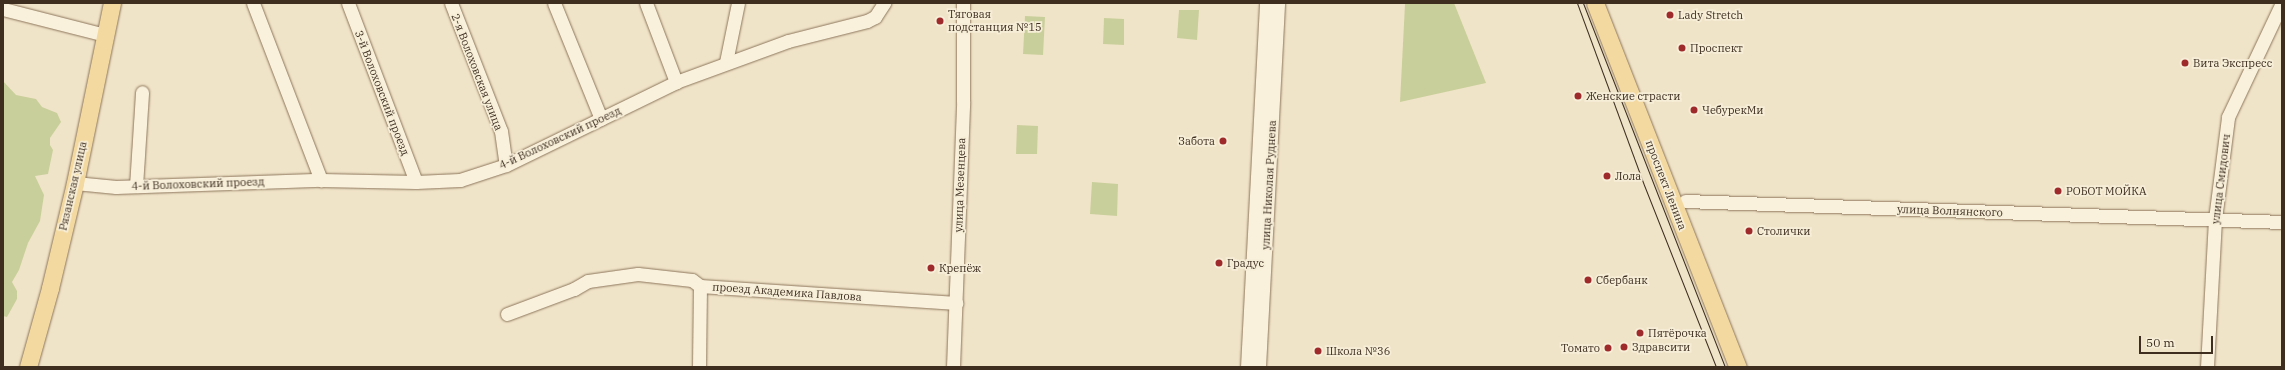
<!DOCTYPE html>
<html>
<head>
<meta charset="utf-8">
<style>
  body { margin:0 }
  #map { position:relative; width:2285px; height:370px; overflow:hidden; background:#f0e4c8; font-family:"IBM Plex Serif",serif }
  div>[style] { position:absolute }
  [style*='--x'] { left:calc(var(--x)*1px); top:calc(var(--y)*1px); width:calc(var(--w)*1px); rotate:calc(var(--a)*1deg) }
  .green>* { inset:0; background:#c9cf9b }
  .roads { filter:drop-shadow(0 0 1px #8d765c) drop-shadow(0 0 1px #8d765c) }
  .minor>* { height:13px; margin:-6.5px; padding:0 6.5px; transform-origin:6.5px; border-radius:6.5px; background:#faf1dc }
  .major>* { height:17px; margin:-8.5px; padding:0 8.5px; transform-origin:8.5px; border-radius:8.5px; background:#f3d9a0 }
  .tram>* { height:1px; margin:-0.5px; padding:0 0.5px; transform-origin:0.5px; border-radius:0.5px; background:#3d2e20 }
  .dots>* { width:11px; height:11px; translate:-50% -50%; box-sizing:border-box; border:2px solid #f7eed8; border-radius:50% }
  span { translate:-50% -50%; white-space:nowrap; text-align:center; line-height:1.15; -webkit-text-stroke:3.5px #f7eed8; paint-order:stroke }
  .poi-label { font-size:11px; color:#3d2e20 }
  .left { translate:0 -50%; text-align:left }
  .right { translate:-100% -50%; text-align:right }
  .street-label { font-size:11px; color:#3d2e20 }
  .frame { position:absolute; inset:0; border:4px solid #3d2e20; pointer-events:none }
  .scale { position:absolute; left:2139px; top:336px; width:74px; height:18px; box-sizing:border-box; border:2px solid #3d2e20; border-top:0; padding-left:5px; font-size:12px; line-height:14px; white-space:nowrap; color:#3d2e20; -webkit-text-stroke:3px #f7eed8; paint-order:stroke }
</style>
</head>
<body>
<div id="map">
  <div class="green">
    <div style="clip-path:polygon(1408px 3px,1454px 3px,1486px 83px,1400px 102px,1405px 4px)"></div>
    <div style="clip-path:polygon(1179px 10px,1199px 10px,1197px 40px,1177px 38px)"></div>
    <div style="clip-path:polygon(1025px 16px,1045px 17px,1043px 55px,1023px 54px)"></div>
    <div style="clip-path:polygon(1104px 18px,1124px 19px,1124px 45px,1103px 44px)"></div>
    <div style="clip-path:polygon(3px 81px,16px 95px,36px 99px,42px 107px,57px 113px,61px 122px,50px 138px,50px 145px,53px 150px,48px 174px,35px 176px,44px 195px,40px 221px,28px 243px,19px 270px,12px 282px,17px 291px,17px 299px,7px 317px,3px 316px)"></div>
    <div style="clip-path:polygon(1017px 125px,1038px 126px,1037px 154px,1016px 154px)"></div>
    <div style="clip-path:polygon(1092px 182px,1118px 184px,1117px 216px,1090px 214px)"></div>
  </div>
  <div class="roads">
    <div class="minor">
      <div style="--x:253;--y:3;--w:190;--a:69"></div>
      <div style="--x:348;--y:3;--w:191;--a:69.2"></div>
      <div style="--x:451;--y:3;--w:137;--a:68.7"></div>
      <div style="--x:501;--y:131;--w:34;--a:82"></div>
      <div style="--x:554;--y:3;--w:125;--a:67.9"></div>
      <div style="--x:646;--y:3;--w:85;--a:69.2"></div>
      <div style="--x:3;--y:9;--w:105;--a:14.3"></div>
      <div style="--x:726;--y:62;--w:60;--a:-78.5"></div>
      <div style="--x:75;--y:183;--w:41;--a:5.6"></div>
      <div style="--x:116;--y:187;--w:205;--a:-2"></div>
      <div style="--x:321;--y:180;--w:95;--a:1.2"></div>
      <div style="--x:416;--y:182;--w:44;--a:-2.6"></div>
      <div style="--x:460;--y:180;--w:48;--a:-18.1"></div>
      <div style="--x:506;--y:165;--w:189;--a:-26"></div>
      <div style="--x:676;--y:82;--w:119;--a:-20.1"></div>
      <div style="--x:788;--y:41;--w:81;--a:-14.2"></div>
      <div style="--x:867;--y:21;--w:9;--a:-27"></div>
      <div style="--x:875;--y:17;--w:17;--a:-57"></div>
      <div style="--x:136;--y:186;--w:94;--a:-86.3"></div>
      <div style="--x:1685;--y:201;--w:597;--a:2.01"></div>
      <div style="--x:507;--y:314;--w:72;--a:-20.5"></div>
      <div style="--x:574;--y:289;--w:16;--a:-30"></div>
      <div style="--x:588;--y:281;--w:50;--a:-8"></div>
      <div style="--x:638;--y:274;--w:54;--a:6.3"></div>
      <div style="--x:692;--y:280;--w:10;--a:37"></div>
      <div style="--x:700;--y:286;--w:257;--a:3.8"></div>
      <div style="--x:699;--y:367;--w:81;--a:-89.3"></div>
      <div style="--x:953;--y:367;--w:266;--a:-87.8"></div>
      <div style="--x:963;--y:101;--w:98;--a:-90"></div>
      <div style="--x:1247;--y:367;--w:364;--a:-87"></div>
      <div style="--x:1259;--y:367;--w:364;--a:-87"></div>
      <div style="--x:2207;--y:367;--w:148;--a:-86.9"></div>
      <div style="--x:2215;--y:219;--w:103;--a:-82.7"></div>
      <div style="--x:2228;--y:117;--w:126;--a:-64.7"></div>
    </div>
    <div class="major">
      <div style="--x:1595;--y:3;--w:391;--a:68.6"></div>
      <div style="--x:28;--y:367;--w:82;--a:-74.4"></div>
      <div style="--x:50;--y:288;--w:108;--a:-76.6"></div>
      <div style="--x:75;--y:183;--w:184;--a:-78.4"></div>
    </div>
  </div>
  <div class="tram">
    <div style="--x:1577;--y:3;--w:194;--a:69.8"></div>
    <div style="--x:1644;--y:185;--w:196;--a:68.4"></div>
    <div style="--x:1583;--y:3;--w:391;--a:68.7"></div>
  </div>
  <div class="dots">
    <div style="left:1670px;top:15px;background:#9e2a2b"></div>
    <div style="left:940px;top:21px;background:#9e2a2b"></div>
    <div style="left:1682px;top:48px;background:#9e2a2b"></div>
    <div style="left:2185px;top:63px;background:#9e2a2b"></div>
    <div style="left:1578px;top:96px;background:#9e2a2b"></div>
    <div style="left:1694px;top:110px;background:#9e2a2b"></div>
    <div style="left:1223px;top:141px;background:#9e2a2b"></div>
    <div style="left:1607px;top:176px;background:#9e2a2b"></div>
    <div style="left:2058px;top:191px;background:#9e2a2b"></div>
    <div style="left:1749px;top:231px;background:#9e2a2b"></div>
    <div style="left:1219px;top:263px;background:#9e2a2b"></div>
    <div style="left:931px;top:268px;background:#9e2a2b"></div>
    <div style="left:1588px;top:280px;background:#9e2a2b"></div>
    <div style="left:1640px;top:333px;background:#9e2a2b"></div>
    <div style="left:1624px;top:347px;background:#9e2a2b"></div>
    <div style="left:1608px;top:348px;background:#9e2a2b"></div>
    <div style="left:1318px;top:351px;background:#9e2a2b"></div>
  </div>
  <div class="poi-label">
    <span class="left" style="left:948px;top:21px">Тяговая<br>подстанция №15</span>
    <span class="left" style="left:1678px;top:15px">Lady Stretch</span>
    <span class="left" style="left:1690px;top:48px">Проспект</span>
    <span class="left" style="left:2193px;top:63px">Вита Экспресс</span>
    <span class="left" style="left:1586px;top:96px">Женские страсти</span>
    <span class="left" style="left:1702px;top:110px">ЧебурекМи</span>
    <span class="right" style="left:1215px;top:141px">Забота</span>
    <span class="left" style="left:1615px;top:176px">Лола</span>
    <span class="left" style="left:2066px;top:191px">РОБОТ МОЙКА</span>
    <span class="left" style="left:1757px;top:231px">Столички</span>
    <span class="left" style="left:1227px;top:263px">Градус</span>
    <span class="left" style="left:939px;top:268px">Крепёж</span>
    <span class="left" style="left:1596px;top:280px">Сбербанк</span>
    <span class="left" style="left:1648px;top:333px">Пятёрочка</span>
    <span class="left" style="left:1632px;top:347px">Здравсити</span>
    <span class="right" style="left:1600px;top:348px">Томато</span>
    <span class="left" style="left:1326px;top:351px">Школа №36</span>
  </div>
  <div class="street-label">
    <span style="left:477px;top:72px;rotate:69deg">2-я Волоховская улица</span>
    <span style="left:382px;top:93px;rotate:69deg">3-й Волоховский проезд</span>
    <span style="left:560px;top:138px;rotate:-25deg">4-й Волоховский проезд</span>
    <span style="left:2221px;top:179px;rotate:-83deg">улица Смидович</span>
    <span style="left:198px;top:184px;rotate:-2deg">4-й Волоховский проезд</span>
    <span style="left:960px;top:185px;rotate:-88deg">улица Мезенцева</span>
    <span style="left:1269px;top:185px;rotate:-87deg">улица Николая Руднева</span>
    <span style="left:1666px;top:185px;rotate:69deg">проспект Ленина</span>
    <span style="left:73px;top:186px;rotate:-77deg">Рязанская улица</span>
    <span style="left:1950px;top:211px;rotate:2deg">улица Волнянского</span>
    <span style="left:787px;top:292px;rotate:4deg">проезд Академика Павлова</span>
  </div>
  <div class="frame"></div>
  <div class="scale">50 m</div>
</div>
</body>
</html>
